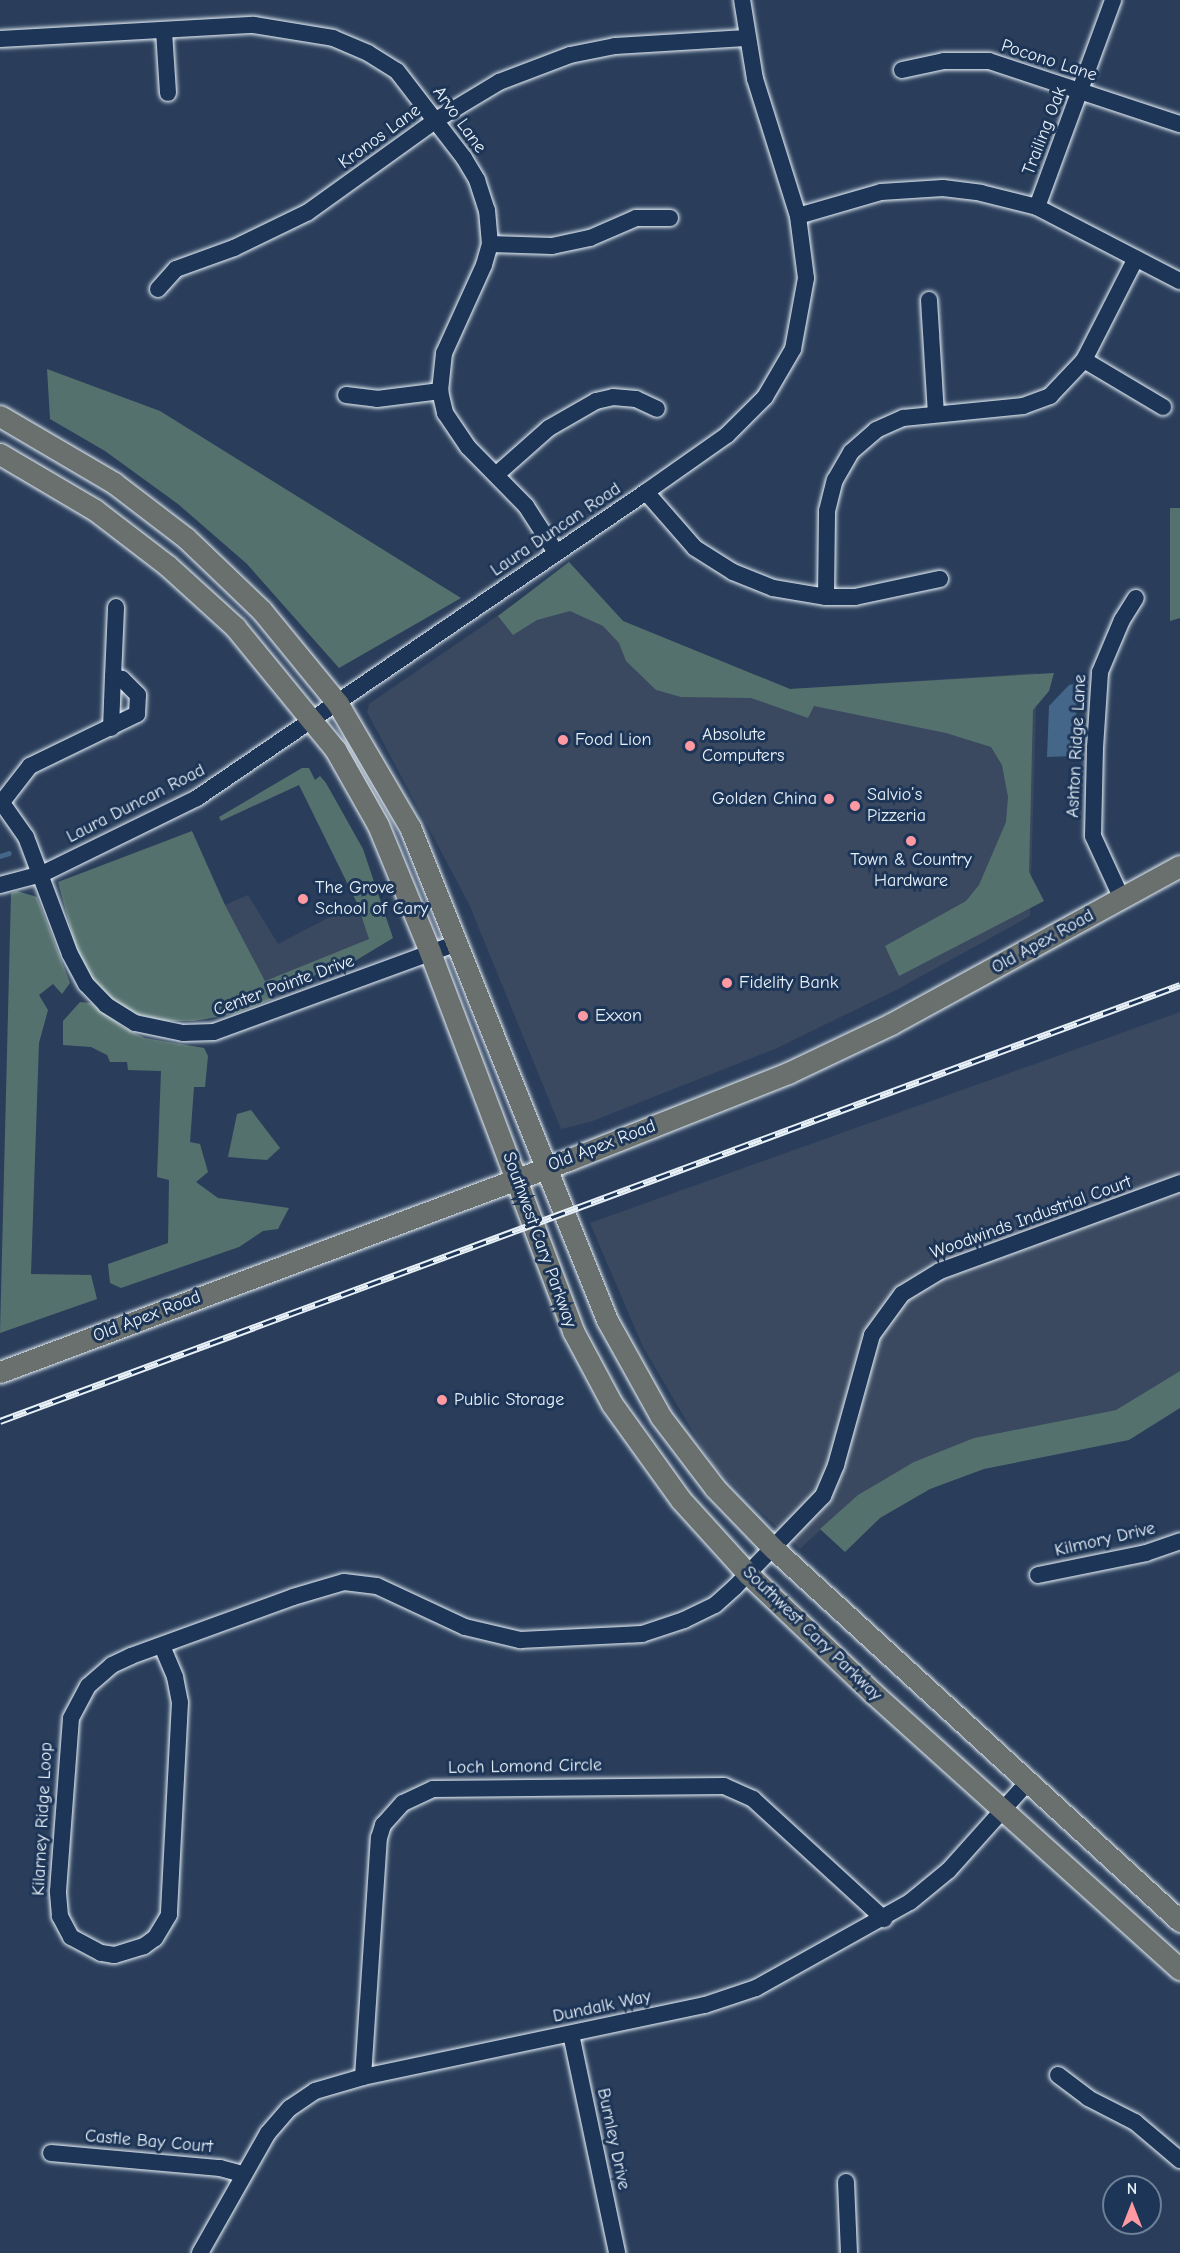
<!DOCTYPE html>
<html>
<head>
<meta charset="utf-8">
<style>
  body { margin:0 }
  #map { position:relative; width:1180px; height:2253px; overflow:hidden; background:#2a3e5b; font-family:"Comic Neue",sans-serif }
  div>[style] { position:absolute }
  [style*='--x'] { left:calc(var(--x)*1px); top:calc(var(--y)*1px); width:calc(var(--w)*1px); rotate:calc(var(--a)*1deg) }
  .built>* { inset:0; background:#3a4960 }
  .green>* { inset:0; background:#55716e }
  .water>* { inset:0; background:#436689 }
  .stream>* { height:4.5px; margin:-2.25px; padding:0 2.25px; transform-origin:2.25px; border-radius:2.25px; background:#436689 }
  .roads { filter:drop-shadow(0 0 2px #e8f1f8) drop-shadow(0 0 2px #e8f1f8) }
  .minor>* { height:16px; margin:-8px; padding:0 8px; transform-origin:8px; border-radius:8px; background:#1d3557 }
  .major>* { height:21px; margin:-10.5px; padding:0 10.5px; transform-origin:10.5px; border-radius:10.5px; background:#6a706d }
  .rail>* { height:7px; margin-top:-3.5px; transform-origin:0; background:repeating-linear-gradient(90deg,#1d3557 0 14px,#e8f1f8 0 28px); box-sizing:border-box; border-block:2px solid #e8f1f8 }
  .dots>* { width:16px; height:16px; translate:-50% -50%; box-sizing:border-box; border:3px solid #1d3557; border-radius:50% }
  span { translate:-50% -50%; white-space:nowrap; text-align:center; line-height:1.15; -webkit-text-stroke:6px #1d3557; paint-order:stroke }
  .street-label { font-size:18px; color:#e8f1f8 }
  .poi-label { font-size:18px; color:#e8f1f8 }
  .left { translate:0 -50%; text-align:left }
  .right { translate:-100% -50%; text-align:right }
  .north { position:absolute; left:1102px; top:2175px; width:60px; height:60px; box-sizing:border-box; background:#1d3557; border:2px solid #6e8097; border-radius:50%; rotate:0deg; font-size:16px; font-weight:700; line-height:24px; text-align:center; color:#e8f1f8 }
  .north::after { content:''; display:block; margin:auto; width:21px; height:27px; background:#ff9aa2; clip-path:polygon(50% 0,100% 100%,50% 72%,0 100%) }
</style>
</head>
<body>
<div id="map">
  <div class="built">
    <div style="clip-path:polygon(569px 562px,623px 621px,790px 689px,1037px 673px,1030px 916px,896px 990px,775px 1049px,590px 1122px,561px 1129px,469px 904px,367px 712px,369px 704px,509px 608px)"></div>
    <div style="clip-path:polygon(248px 895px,278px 944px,357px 903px,369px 939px,265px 981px,225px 905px)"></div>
    <div style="clip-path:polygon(1180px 1012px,1180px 1371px,1116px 1410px,974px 1438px,858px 1495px,800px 1549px,713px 1466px,643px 1347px,590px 1223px)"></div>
  </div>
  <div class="green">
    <div style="clip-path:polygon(47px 369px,160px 411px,461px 598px,339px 668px,247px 564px,178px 504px,105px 451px,50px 419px)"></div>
    <div style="clip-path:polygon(1170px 508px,1180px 508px,1180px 618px,1170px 621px)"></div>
    <div style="clip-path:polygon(569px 562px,623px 621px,790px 689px,1054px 673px,1049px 691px,1033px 710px,1029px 872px,1044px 901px,899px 976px,885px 946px,966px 901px,979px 885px,1006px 822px,1008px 797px,1002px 765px,991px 747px,946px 733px,814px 706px,808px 718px,751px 698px,681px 697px,656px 690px,626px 661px,619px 643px,603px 626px,570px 611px,537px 620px,513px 635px,498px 616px)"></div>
    <div style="clip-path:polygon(302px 768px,309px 768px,315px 780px,320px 776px,326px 783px,363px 849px,393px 938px,355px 961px,270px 991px,273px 999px,234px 1014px,194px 1021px,164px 1021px,132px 1013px,110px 999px,96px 985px,76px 949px,58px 882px,192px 831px,225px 905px,265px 981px,369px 939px,357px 903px,299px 785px,221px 821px,219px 817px)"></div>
    <div style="clip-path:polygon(17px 891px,37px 897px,70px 983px,62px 994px,53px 984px,39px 995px,48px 1010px,39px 1043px,31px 1274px,91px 1275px,97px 1299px,0 1333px,11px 893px)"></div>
    <div style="clip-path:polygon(80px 1002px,91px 1003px,123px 1027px,145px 1038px,204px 1048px,208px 1056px,205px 1087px,194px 1087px,190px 1142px,200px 1144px,208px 1172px,196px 1182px,218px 1198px,289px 1208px,278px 1229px,263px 1231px,239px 1247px,121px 1288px,110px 1283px,108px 1264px,168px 1243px,169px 1180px,157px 1177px,161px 1071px,128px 1070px,127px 1062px,110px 1062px,107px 1055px,91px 1047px,63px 1045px,63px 1021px)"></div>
    <div style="clip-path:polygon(251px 1110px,280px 1148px,267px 1160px,228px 1157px,237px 1114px)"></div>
    <div style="clip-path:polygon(1180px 1371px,1180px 1408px,1129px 1440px,984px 1469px,930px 1489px,880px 1518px,845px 1552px,820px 1529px,858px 1495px,914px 1462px,974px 1438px,1116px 1410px)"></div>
  </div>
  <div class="water">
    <div style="clip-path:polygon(1077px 683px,1075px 756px,1047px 757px,1049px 706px,1069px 685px)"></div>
  </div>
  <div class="stream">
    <div style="--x:0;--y:856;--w:9;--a:-18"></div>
  </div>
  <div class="roads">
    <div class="minor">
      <div style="--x:164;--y:31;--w:62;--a:86.3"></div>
      <div style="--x:0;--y:39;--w:254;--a:-3.2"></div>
      <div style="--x:254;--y:25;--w:80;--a:9.3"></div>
      <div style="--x:333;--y:38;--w:38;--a:23"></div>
      <div style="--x:368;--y:53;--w:34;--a:32"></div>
      <div style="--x:397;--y:71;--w:110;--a:52.4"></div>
      <div style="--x:464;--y:158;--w:26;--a:59"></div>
      <div style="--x:477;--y:180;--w:32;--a:72"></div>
      <div style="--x:487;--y:210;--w:34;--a:85"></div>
      <div style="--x:490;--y:244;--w:22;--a:106"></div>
      <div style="--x:484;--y:265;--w:97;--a:114.4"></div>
      <div style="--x:444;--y:353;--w:38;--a:96"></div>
      <div style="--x:440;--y:391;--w:23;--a:77"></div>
      <div style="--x:445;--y:413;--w:41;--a:55.9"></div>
      <div style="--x:468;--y:447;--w:83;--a:45.5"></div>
      <div style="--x:526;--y:506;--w:54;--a:57.2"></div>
      <div style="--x:902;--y:70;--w:43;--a:-12.1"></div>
      <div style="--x:944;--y:61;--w:45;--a:0"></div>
      <div style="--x:989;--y:61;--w:201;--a:18.3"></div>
      <div style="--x:1037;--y:207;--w:221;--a:-69.8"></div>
      <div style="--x:798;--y:216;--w:86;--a:-16.1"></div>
      <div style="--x:881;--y:192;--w:62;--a:-3.7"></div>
      <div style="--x:943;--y:188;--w:38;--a:7"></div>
      <div style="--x:981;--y:193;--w:58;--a:14"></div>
      <div style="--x:1037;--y:207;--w:161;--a:27.4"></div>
      <div style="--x:490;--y:244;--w:62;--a:1.8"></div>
      <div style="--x:552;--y:246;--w:39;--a:-12"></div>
      <div style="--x:590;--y:238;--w:50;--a:-23.5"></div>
      <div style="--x:636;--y:218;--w:34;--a:0"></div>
      <div style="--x:158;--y:289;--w:27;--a:-48"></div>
      <div style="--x:176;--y:269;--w:62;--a:-19.9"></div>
      <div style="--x:234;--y:248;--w:82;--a:-25.9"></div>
      <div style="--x:308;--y:212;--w:158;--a:-35.7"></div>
      <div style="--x:436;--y:120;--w:74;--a:-31.1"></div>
      <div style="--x:499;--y:82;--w:76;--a:-20.8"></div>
      <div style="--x:570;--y:55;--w:46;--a:-11.3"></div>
      <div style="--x:615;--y:46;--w:131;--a:-3.5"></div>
      <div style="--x:929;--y:300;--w:113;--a:86.5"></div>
      <div style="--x:1084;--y:360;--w:92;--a:30.7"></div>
      <div style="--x:346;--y:395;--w:31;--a:7"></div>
      <div style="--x:377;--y:399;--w:64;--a:-7.2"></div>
      <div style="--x:497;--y:474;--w:69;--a:-41.5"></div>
      <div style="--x:549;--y:428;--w:54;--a:-29.9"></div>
      <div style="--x:596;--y:401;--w:17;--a:-13"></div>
      <div style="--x:613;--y:397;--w:23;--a:5"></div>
      <div style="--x:636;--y:399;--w:23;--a:25"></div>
      <div style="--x:646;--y:492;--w:74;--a:48.8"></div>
      <div style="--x:695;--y:548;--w:45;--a:32.3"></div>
      <div style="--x:733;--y:572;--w:43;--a:21.8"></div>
      <div style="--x:773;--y:588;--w:54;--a:9.6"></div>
      <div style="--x:826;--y:597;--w:29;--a:0"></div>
      <div style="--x:855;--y:597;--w:87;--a:-12"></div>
      <div style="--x:826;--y:597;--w:86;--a:-89.3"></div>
      <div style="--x:827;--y:511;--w:32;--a:-76"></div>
      <div style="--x:835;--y:480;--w:32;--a:-60"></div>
      <div style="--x:851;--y:452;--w:33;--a:-41"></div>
      <div style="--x:876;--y:430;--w:30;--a:-24"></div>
      <div style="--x:903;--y:418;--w:121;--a:-5.7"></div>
      <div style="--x:1023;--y:406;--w:29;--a:-20"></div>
      <div style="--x:1050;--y:396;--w:50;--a:-46.6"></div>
      <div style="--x:1084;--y:360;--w:114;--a:-63"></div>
      <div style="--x:111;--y:728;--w:51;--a:-87.8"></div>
      <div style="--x:0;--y:800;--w:45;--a:54.9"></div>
      <div style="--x:26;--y:837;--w:125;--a:69.4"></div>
      <div style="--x:70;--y:954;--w:34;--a:62"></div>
      <div style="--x:86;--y:984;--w:29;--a:46"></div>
      <div style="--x:106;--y:1005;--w:34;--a:32"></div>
      <div style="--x:135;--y:1023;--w:49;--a:11.8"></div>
      <div style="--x:183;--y:1033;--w:31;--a:-2"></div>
      <div style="--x:214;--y:1032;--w:259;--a:-20.1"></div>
      <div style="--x:2;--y:802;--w:46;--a:-52.1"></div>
      <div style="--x:30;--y:766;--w:119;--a:-25.9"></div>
      <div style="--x:137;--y:714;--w:19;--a:-87"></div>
      <div style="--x:138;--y:695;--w:23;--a:-135"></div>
      <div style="--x:122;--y:679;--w:9;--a:-167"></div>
      <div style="--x:113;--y:677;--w:70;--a:-87.5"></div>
      <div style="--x:0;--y:885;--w:43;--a:-14.7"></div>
      <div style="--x:42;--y:874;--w:173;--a:-26.1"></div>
      <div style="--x:197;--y:798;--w:543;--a:-34.27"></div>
      <div style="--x:646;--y:492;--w:99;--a:-35.1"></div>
      <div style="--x:727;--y:435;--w:54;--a:-45"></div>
      <div style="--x:765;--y:397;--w:56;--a:-59.7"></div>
      <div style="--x:793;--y:349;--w:72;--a:-79.6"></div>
      <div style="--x:806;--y:278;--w:63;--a:-97.4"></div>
      <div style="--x:798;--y:216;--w:144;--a:-107.4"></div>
      <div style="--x:755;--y:79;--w:80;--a:-99.3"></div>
      <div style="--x:1122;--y:899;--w:69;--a:-114.7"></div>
      <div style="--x:1093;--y:836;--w:88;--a:-88.7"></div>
      <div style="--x:1095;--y:748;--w:76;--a:-86.2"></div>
      <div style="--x:1100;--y:672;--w:56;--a:-67.1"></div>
      <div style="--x:1122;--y:620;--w:26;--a:-58"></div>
      <div style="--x:1038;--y:1575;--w:110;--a:-11.5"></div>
      <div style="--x:1146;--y:1553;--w:36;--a:-19"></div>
      <div style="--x:162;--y:1646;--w:34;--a:67"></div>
      <div style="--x:175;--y:1677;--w:25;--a:79"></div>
      <div style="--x:180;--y:1702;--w:213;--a:93"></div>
      <div style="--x:169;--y:1915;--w:27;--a:121"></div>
      <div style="--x:155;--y:1938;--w:14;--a:144"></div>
      <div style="--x:144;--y:1946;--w:31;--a:163"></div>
      <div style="--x:114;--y:1955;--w:13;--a:-171"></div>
      <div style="--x:101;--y:1953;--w:34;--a:-152"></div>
      <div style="--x:71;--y:1937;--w:24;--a:-118"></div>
      <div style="--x:60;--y:1916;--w:25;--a:-95"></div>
      <div style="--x:58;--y:1891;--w:173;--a:-85.7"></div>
      <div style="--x:71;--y:1718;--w:36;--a:-62"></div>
      <div style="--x:88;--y:1686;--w:32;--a:-41"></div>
      <div style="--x:112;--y:1665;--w:21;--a:-25"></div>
      <div style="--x:131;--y:1656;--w:172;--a:-20"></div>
      <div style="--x:293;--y:1597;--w:53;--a:-16.4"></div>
      <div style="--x:344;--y:1582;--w:33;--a:7"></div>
      <div style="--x:377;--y:1586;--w:97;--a:25"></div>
      <div style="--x:465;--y:1627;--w:57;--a:13.3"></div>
      <div style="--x:520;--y:1640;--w:122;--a:-2.8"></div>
      <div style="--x:642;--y:1634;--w:44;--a:-18.4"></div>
      <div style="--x:684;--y:1620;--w:34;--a:-26"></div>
      <div style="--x:715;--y:1605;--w:27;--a:-42"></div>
      <div style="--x:735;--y:1587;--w:127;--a:-46"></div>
      <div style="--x:823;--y:1496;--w:34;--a:-67"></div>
      <div style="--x:836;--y:1465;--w:135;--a:-74.5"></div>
      <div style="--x:872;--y:1335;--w:51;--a:-53.8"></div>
      <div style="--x:902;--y:1294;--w:44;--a:-31.2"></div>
      <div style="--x:940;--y:1271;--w:256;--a:-20.1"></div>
      <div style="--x:571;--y:2034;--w:224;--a:78.1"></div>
      <div style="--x:1058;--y:2075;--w:38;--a:37"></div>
      <div style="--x:1088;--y:2098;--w:53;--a:27.1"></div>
      <div style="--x:1135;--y:2122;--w:59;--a:40.2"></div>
      <div style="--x:363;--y:2077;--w:240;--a:-86.2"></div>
      <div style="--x:379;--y:1838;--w:14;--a:-73"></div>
      <div style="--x:383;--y:1825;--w:30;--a:-48"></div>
      <div style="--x:403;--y:1803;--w:33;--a:-25"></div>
      <div style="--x:433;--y:1789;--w:291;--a:-0.6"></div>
      <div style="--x:724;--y:1786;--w:32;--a:24"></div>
      <div style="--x:753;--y:1799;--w:178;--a:42.5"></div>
      <div style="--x:51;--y:2153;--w:170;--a:5.1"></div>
      <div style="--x:220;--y:2168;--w:24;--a:15"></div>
      <div style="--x:846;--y:2182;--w:71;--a:87.6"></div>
      <div style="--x:200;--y:2253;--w:138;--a:-60.5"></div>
      <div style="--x:268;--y:2133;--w:33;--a:-49"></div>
      <div style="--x:290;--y:2108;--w:30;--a:-34"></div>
      <div style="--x:315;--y:2091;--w:50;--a:-16.3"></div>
      <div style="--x:363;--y:2077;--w:349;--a:-11.9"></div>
      <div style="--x:705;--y:2005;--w:54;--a:-18.4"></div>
      <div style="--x:756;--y:1988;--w:176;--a:-29.2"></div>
      <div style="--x:910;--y:1902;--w:50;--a:-39.4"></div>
      <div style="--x:949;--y:1870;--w:118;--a:-48.1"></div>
    </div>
    <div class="major">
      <div style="--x:0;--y:416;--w:132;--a:30.4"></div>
      <div style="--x:114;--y:483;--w:91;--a:37.4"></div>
      <div style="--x:186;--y:538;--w:105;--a:43.8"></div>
      <div style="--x:262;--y:611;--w:120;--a:50.7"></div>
      <div style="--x:338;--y:704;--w:143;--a:59.7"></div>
      <div style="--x:410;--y:827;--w:531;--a:68.22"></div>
      <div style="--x:607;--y:1320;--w:111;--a:60.9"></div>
      <div style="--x:661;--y:1417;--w:89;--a:52.7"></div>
      <div style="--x:715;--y:1488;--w:85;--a:46"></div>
      <div style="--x:774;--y:1549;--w:551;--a:42.5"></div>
      <div style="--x:0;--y:454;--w:110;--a:30.5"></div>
      <div style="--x:95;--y:510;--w:92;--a:37.5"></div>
      <div style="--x:168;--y:566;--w:91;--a:42.3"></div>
      <div style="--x:235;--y:627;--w:158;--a:50.7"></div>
      <div style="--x:335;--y:749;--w:87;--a:60.5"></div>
      <div style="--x:378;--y:825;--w:137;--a:67.7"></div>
      <div style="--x:430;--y:952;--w:405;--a:69.3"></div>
      <div style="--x:573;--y:1331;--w:83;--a:61.9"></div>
      <div style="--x:612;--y:1404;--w:118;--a:54.3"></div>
      <div style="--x:681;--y:1500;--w:100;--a:47.8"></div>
      <div style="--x:748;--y:1574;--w:173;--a:43.6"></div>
      <div style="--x:873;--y:1693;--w:413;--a:42"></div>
      <div style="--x:0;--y:1372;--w:606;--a:-20.47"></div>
      <div style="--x:568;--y:1160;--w:237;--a:-21.6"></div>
      <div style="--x:788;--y:1073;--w:114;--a:-25.4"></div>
      <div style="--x:891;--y:1024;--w:329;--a:-28.7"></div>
    </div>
  </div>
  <div class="rail">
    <div style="--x:0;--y:1421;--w:1258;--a:-20.28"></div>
  </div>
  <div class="dots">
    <div style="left:563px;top:740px;background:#ff9aa2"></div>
    <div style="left:690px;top:746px;background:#ff9aa2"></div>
    <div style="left:829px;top:799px;background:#ff9aa2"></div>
    <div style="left:855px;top:806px;background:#ff9aa2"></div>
    <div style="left:911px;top:841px;background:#ff9aa2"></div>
    <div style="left:303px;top:899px;background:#ff9aa2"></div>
    <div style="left:727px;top:983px;background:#ff9aa2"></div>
    <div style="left:583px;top:1016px;background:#ff9aa2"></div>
    <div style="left:442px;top:1400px;background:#ff9aa2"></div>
  </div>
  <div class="street-label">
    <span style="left:1049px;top:61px;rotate:18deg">Pocono Lane</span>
    <span style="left:459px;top:120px;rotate:54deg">Arvo Lane</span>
    <span style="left:1045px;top:131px;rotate:-69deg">Trailing Oak</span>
    <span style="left:380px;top:137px;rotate:-36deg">Kronos Lane</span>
    <span style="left:556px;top:530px;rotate:-34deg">Laura Duncan Road</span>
    <span style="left:1077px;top:746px;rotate:-87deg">Ashton Ridge Lane</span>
    <span style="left:136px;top:804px;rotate:-27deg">Laura Duncan Road</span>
    <span style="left:1043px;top:942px;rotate:-29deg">Old Apex Road</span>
    <span style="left:284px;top:986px;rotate:-20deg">Center Pointe Drive</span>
    <span style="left:602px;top:1146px;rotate:-21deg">Old Apex Road</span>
    <span style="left:1031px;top:1218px;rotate:-20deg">Woodwinds Industrial Court</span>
    <span style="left:539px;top:1240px;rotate:70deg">Southwest Cary Parkway</span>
    <span style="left:147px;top:1317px;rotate:-21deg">Old Apex Road</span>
    <span style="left:1105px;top:1540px;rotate:-13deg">Kilmory Drive</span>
    <span style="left:812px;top:1634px;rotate:44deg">Southwest Cary Parkway</span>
    <span style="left:525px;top:1767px;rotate:-1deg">Loch Lomond Circle</span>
    <span style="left:43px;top:1819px;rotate:-87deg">Kilarney Ridge Loop</span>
    <span style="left:602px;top:2007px;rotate:-12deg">Dundalk Way</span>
    <span style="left:613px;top:2139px;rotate:78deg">Burnley Drive</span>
    <span style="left:149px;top:2142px;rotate:5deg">Castle Bay Court</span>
  </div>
  <div class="poi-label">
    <span class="left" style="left:702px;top:746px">Absolute<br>Computers</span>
    <span class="left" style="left:575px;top:740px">Food Lion</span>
    <span class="left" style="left:867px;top:806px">Salvio’s<br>Pizzeria</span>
    <span class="right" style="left:817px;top:799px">Golden China</span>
    <span style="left:911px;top:871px">Town &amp; Country<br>Hardware</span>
    <span class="left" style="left:315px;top:899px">The Grove<br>School of Cary</span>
    <span class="left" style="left:739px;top:983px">Fidelity Bank</span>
    <span class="left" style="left:595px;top:1016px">Exxon</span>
    <span class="left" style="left:454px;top:1400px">Public Storage</span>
  </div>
  <div class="north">N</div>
</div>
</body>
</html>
